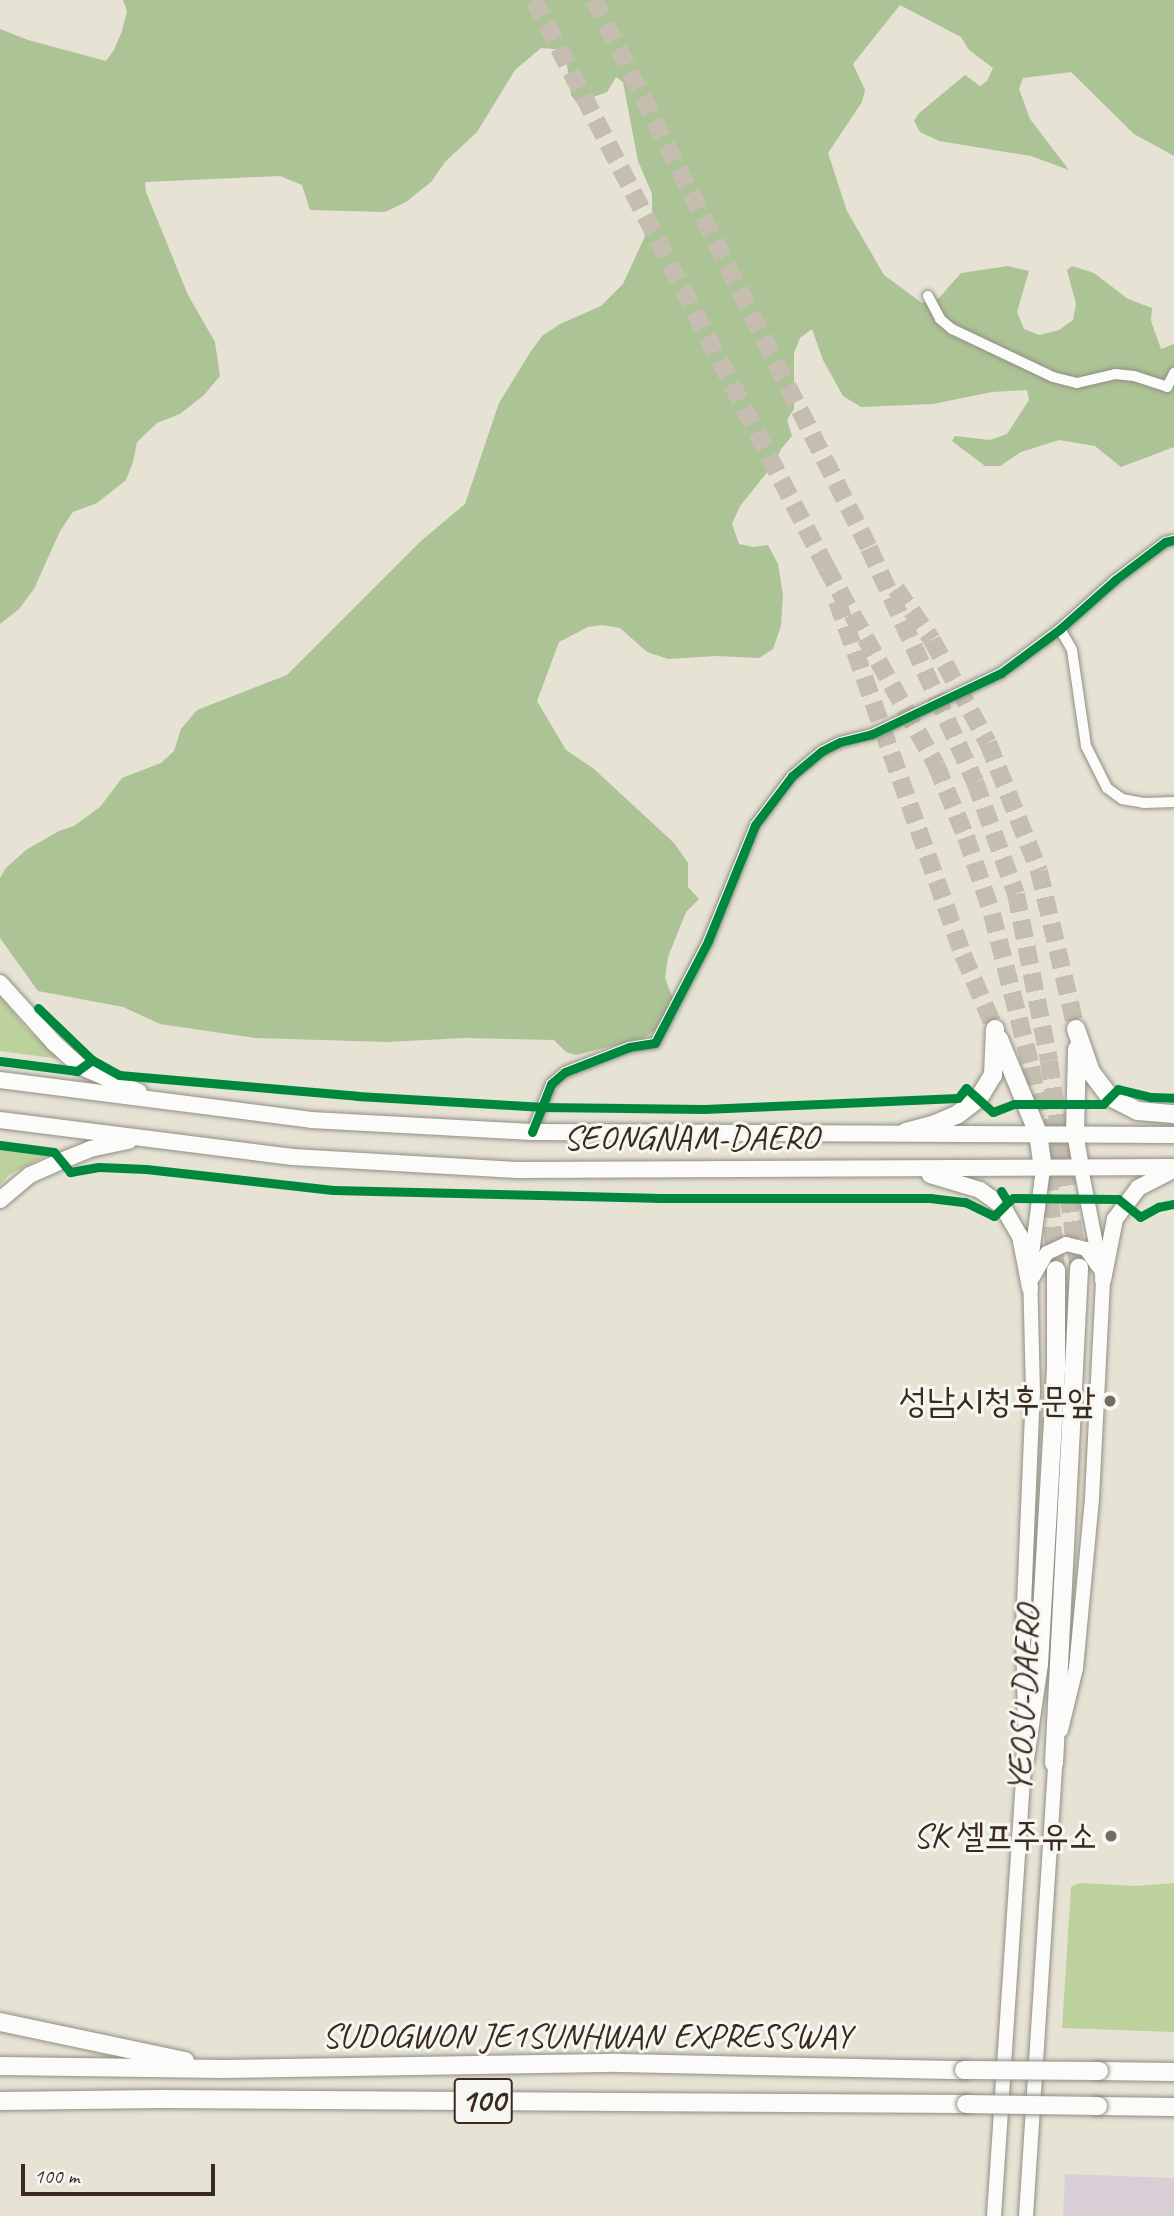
<!DOCTYPE html>
<html>
<head>
<meta charset="utf-8">
<style>
  body { margin:0 }
  #map { position:relative; width:1174px; height:2216px; overflow:hidden; background:#e6e2d4; font-family:Caveat,"Poor Story",sans-serif }
  div>[style] { position:absolute }
  [style*='--x'] { left:calc(var(--x)*1px); top:calc(var(--y)*1px); width:calc(var(--w)*1px); rotate:calc(var(--a)*1deg) }
  .industrial>* { inset:0; background:#d7cfd5 }
  .green>* { inset:0; background:#bdd19c }
  .forest>* { inset:0; background:#acc395 }
  .highway-tunnel>* { height:18px; margin-top:-9px; transform-origin:0; background:repeating-linear-gradient(90deg,#c4bdb0 0 18px,transparent 0 27px) }
  .roads { filter:drop-shadow(0 0 2px #918d84) drop-shadow(0 0 2px #918d84) }
  .street>* { height:10px; margin:-5px; padding:0 5px; transform-origin:5px; border-radius:5px; background:#fbfbf9 }
  .secondary>* { height:14px; margin:-7px; padding:0 7px; transform-origin:7px; border-radius:7px; background:#fbfbf9 }
  .primary>* { height:16px; margin:-8px; padding:0 8px; transform-origin:8px; border-radius:8px; background:#fbfbf9 }
  .highway>* { height:18px; margin:-9px; padding:0 9px; transform-origin:9px; border-radius:9px; background:#fbfbf9 }
  .bridges { filter:drop-shadow(0 0 2px #918d84) drop-shadow(0 0 2px #918d84) }
  .highway-bridge>* { height:18px; margin:-9px; padding:0 9px; transform-origin:9px; border-radius:9px; background:#fbfbf9 }
  .cycleway>* { height:9px; margin:-4.5px; padding:0 4.5px; transform-origin:4.5px; border-radius:4.5px; background:#00873e }
  .dots>* { width:19px; height:19px; translate:-50% -50%; box-sizing:border-box; border:4px solid #f6f6f2; border-radius:50% }
  span { translate:-50% -50%; white-space:nowrap; text-align:center; line-height:1.15; -webkit-text-stroke:6px #f6f6f2; paint-order:stroke }
  .shield-label span { padding:2px 5px; background:#f6f6f2; border:2px solid; border-radius:5px; -webkit-text-stroke-width:0 }
  .shield-label { font-size:33px; color:#3b2a1e; font-weight:700 }
  .street-label { font-size:35px; color:#3b2a1e }
  .poi-label { font-size:35px; color:#3b2a1e }
  .right { translate:-100% -50%; text-align:right }
  .scale { position:absolute; left:21px; top:2164px; width:194px; height:32px; box-sizing:border-box; border:4px solid #3b2a1e; border-top:0; padding-left:9px; font-size:21px; line-height:24px; white-space:nowrap; color:#3b2a1e; -webkit-text-stroke:5px #f6f6f2; paint-order:stroke }
</style>
</head>
<body>
<div id="map">
  <div class="industrial">
    <div style="clip-path:polygon(1065px 2174px,1174px 2178px,1174px 2216px,1063px 2216px)"></div>
  </div>
  <div class="green">
    <div style="clip-path:polygon(0 996px,24px 1026px,60px 1059px,0 1051px)"></div>
    <div style="clip-path:polygon(0 1149px,47px 1155px,9px 1175px,0 1185px)"></div>
    <div style="clip-path:polygon(1080px 1883px,1135px 1886px,1174px 1883px,1174px 2032px,1062px 2028px,1071px 1887px)"></div>
  </div>
  <div class="forest">
    <div style="clip-path:polygon(123px 0,1174px 0,1174px 156px,1134px 134px,1071px 72px,1023px 78px,1019px 89px,1030px 119px,1069px 170px,1031px 156px,939px 141px,920px 132px,914px 121px,918px 114px,965px 75px,980px 86px,987px 81px,993px 68px,969px 50px,961px 37px,900px 5px,853px 64px,865px 90px,862px 102px,828px 153px,847px 211px,884px 275px,922px 303px,939px 298px,961px 273px,1008px 266px,1029px 271px,1017px 312px,1024px 329px,1039px 335px,1059px 330px,1073px 320px,1076px 304px,1067px 270px,1072px 266px,1094px 273px,1128px 299px,1152px 308px,1151px 321px,1161px 349px,1174px 344px,1174px 447px,1121px 467px,1095px 446px,1059px 440px,1021px 452px,1000px 466px,985px 466px,952px 441px,955px 436px,990px 440px,1007px 434px,1029px 400px,1027px 390px,992px 392px,933px 404px,861px 407px,843px 396px,823px 360px,812px 329px,800px 338px,794px 353px,794px 409px,787px 420px,792px 436px,781px 449px,774px 464px,740px 506px,732px 524px,739px 544px,754px 547px,768px 545px,778px 564px,783px 595px,781px 626px,773px 649px,759px 658px,716px 656px,668px 659px,647px 652px,620px 628px,602px 625px,588px 627px,559px 642px,537px 701px,566px 750px,594px 769px,674px 843px,688px 863px,688px 887px,699px 899px,686px 912px,668px 957px,665px 978px,673px 999px,659px 1028px,644px 1038px,576px 1055px,566px 1052px,554px 1040px,464px 1038px,387px 1042px,255px 1038px,160px 1024px,123px 1007px,38px 991px,0 938px,0 878px,6px 868px,26px 850px,59px 831px,74px 826px,100px 807px,122px 778px,161px 763px,174px 751px,181px 729px,197px 710px,287px 675px,421px 541px,465px 504px,499px 403px,531px 351px,542px 336px,560px 324px,601px 306px,623px 284px,652px 221px,652px 194px,638px 161px,623px 82px,616px 77px,607px 92px,577px 103px,571px 95px,565px 50px,541px 48px,515px 70px,477px 132px,445px 162px,431px 182px,406px 202px,385px 212px,310px 210px,302px 185px,280px 176px,145px 182px,146px 192px,188px 295px,215px 342px,220px 376px,204px 395px,180px 414px,157px 423px,137px 442px,133px 462px,126px 480px,97px 503px,73px 512px,60px 531px,34px 589px,19px 609px,0 624px,0 29px,28px 40px,106px 61px,114px 50px,122px 31px,127px 11px)"></div>
  </div>
  <div class="highway-tunnel">
    <div style="--x:534;--y:0;--w:638;--a:62.75"></div>
    <div style="--x:826;--y:567;--w:227;--a:60.9"></div>
    <div style="--x:936;--y:765;--w:78;--a:67.4"></div>
    <div style="--x:966;--y:837;--w:81;--a:71.3"></div>
    <div style="--x:992;--y:914;--w:158;--a:75.7"></div>
    <div style="--x:1031;--y:1067;--w:80;--a:79.2"></div>
    <div style="--x:1046;--y:1146;--w:124;--a:85.4"></div>
    <div style="--x:594;--y:0;--w:613;--a:63.35"></div>
    <div style="--x:869;--y:548;--w:257;--a:65.6"></div>
    <div style="--x:975;--y:782;--w:119;--a:69.9"></div>
    <div style="--x:1016;--y:894;--w:170;--a:78.8"></div>
    <div style="--x:1049;--y:1061;--w:209;--a:81.8"></div>
    <div style="--x:896;--y:589;--w:62;--a:54.8"></div>
    <div style="--x:932;--y:640;--w:117;--a:61.5"></div>
    <div style="--x:988;--y:743;--w:138;--a:68.3"></div>
    <div style="--x:1039;--y:871;--w:162;--a:76.8"></div>
    <div style="--x:837;--y:601;--w:376;--a:70.4"></div>
    <div style="--x:963;--y:955;--w:81;--a:66.6"></div>
  </div>
  <div class="roads">
    <div class="street">
      <div style="--x:928;--y:296;--w:26;--a:62"></div>
      <div style="--x:940;--y:319;--w:16;--a:40"></div>
      <div style="--x:952;--y:329;--w:112;--a:25.4"></div>
      <div style="--x:1053;--y:377;--w:25;--a:14"></div>
      <div style="--x:1077;--y:383;--w:39;--a:-13"></div>
      <div style="--x:1115;--y:374;--w:19;--a:6"></div>
      <div style="--x:1134;--y:376;--w:35;--a:18"></div>
      <div style="--x:1167;--y:387;--w:16;--a:-63"></div>
      <div style="--x:1060;--y:629;--w:24;--a:60"></div>
      <div style="--x:1072;--y:650;--w:97;--a:81.7"></div>
      <div style="--x:1086;--y:746;--w:47;--a:63.4"></div>
      <div style="--x:1107;--y:788;--w:19;--a:36"></div>
      <div style="--x:1122;--y:799;--w:22;--a:10"></div>
      <div style="--x:1144;--y:803;--w:30;--a:-2"></div>
      <div style="--x:532;--y:1132;--w:52;--a:-68.4"></div>
      <div style="--x:551;--y:1084;--w:18;--a:-41"></div>
      <div style="--x:565;--y:1072;--w:69;--a:-21.3"></div>
      <div style="--x:629;--y:1047;--w:26;--a:-9"></div>
      <div style="--x:655;--y:1043;--w:115;--a:-62.5"></div>
      <div style="--x:708;--y:941;--w:125;--a:-67.9"></div>
      <div style="--x:755;--y:825;--w:61;--a:-52.9"></div>
      <div style="--x:792;--y:776;--w:39;--a:-40"></div>
      <div style="--x:822;--y:751;--w:20;--a:-27"></div>
      <div style="--x:840;--y:742;--w:33;--a:-14"></div>
      <div style="--x:872;--y:734;--w:143;--a:-25.3"></div>
      <div style="--x:1001;--y:673;--w:74;--a:-36.7"></div>
      <div style="--x:1060;--y:629;--w:74;--a:-41.7"></div>
      <div style="--x:1115;--y:580;--w:63;--a:-37.2"></div>
      <div style="--x:1165;--y:542;--w:9;--a:-13"></div>
    </div>
    <div class="secondary">
      <div style="--x:1033;--y:1277;--w:28;--a:-60"></div>
      <div style="--x:1047;--y:1253;--w:21;--a:-25"></div>
      <div style="--x:1066;--y:1244;--w:21;--a:14"></div>
      <div style="--x:1086;--y:1249;--w:21;--a:55"></div>
      <div style="--x:1025;--y:1722;--w:94;--a:-91.2"></div>
      <div style="--x:1023;--y:1628;--w:235;--a:-87.6"></div>
      <div style="--x:1033;--y:1393;--w:123;--a:-91.4"></div>
      <div style="--x:1030;--y:1270;--w:102;--a:-82.7"></div>
      <div style="--x:1061;--y:1730;--w:64;--a:-76.4"></div>
      <div style="--x:1076;--y:1668;--w:171;--a:-84.6"></div>
      <div style="--x:1092;--y:1498;--w:218;--a:-87.1"></div>
      <div style="--x:1103;--y:1280;--w:114;--a:-101.1"></div>
      <div style="--x:994;--y:2216;--w:468;--a:-86.2"></div>
      <div style="--x:1026;--y:2216;--w:464;--a:-86.3"></div>
    </div>
    <div class="primary">
      <div style="--x:0;--y:983;--w:81;--a:48"></div>
      <div style="--x:54;--y:1043;--w:36;--a:42"></div>
      <div style="--x:81;--y:1067;--w:63;--a:23.3"></div>
      <div style="--x:0;--y:1080;--w:314;--a:7.3"></div>
      <div style="--x:311;--y:1120;--w:221;--a:3.1"></div>
      <div style="--x:532;--y:1132;--w:642;--a:0.27"></div>
      <div style="--x:0;--y:1120;--w:295;--a:7.2"></div>
      <div style="--x:293;--y:1157;--w:224;--a:3.3"></div>
      <div style="--x:517;--y:1170;--w:657;--a:-0.26"></div>
      <div style="--x:1075;--y:1133;--w:36;--a:80"></div>
      <div style="--x:930;--y:1175;--w:52;--a:16.7"></div>
      <div style="--x:980;--y:1190;--w:29;--a:36"></div>
      <div style="--x:1003;--y:1207;--w:34;--a:60"></div>
      <div style="--x:1020;--y:1236;--w:53;--a:79.1"></div>
      <div style="--x:0;--y:1200;--w:39;--a:-40"></div>
      <div style="--x:30;--y:1175;--w:34;--a:-24"></div>
      <div style="--x:61;--y:1161;--w:31;--a:-22"></div>
      <div style="--x:90;--y:1149;--w:40;--a:-12"></div>
      <div style="--x:1103;--y:1280;--w:62;--a:-78.9"></div>
      <div style="--x:1115;--y:1219;--w:39;--a:-53"></div>
      <div style="--x:1138;--y:1188;--w:36;--a:-27"></div>
    </div>
    <div class="highway">
      <div style="--x:1076;--y:1029;--w:46;--a:70.8"></div>
      <div style="--x:1091;--y:1072;--w:31;--a:53"></div>
      <div style="--x:1110;--y:1097;--w:31;--a:27"></div>
      <div style="--x:1138;--y:1111;--w:36;--a:5"></div>
      <div style="--x:999;--y:1039;--w:102;--a:67.5"></div>
      <div style="--x:1038;--y:1133;--w:36;--a:82"></div>
      <div style="--x:906;--y:1132;--w:30;--a:-15"></div>
      <div style="--x:935;--y:1124;--w:25;--a:-23"></div>
      <div style="--x:958;--y:1114;--w:26;--a:-37"></div>
      <div style="--x:979;--y:1098;--w:27;--a:-59"></div>
      <div style="--x:993;--y:1075;--w:46;--a:-87.5"></div>
      <div style="--x:1075;--y:1133;--w:84;--a:-88.6"></div>
      <div style="--x:1025;--y:1759;--w:96;--a:-81.6"></div>
      <div style="--x:1039;--y:1664;--w:299;--a:-86.7"></div>
      <div style="--x:1056;--y:1365;--w:95;--a:-90"></div>
      <div style="--x:1054;--y:1763;--w:496;--a:-87.1"></div>
      <div style="--x:0;--y:2022;--w:189;--a:11.9"></div>
      <div style="--x:0;--y:2066;--w:223;--a:0.8"></div>
      <div style="--x:223;--y:2069;--w:397;--a:-0.9"></div>
      <div style="--x:620;--y:2063;--w:344;--a:1.2"></div>
      <div style="--x:1099;--y:2071;--w:75;--a:0.8"></div>
      <div style="--x:0;--y:2101;--w:160;--a:-0.7"></div>
      <div style="--x:160;--y:2099;--w:806;--a:0.36"></div>
      <div style="--x:1098;--y:2106;--w:76;--a:0.8"></div>
    </div>
  </div>
  <div class="bridges">
    <div class="highway-bridge">
      <div style="--x:964;--y:2070;--w:135;--a:0.4"></div>
      <div style="--x:966;--y:2104;--w:132;--a:0.9"></div>
    </div>
  </div>
  <div class="cycleway">
    <div style="--x:38;--y:1008;--w:75;--a:43.9"></div>
    <div style="--x:92;--y:1060;--w:31;--a:29"></div>
    <div style="--x:119;--y:1075;--w:239;--a:5"></div>
    <div style="--x:357;--y:1096;--w:183;--a:3.4"></div>
    <div style="--x:540;--y:1107;--w:164;--a:0.7"></div>
    <div style="--x:704;--y:1109;--w:254;--a:-2.5"></div>
    <div style="--x:958;--y:1098;--w:13;--a:-51"></div>
    <div style="--x:966;--y:1088;--w:36;--a:42"></div>
    <div style="--x:993;--y:1112;--w:22;--a:-21"></div>
    <div style="--x:1014;--y:1104;--w:89;--a:0"></div>
    <div style="--x:1103;--y:1104;--w:21;--a:-45"></div>
    <div style="--x:1118;--y:1089;--w:34;--a:14"></div>
    <div style="--x:1151;--y:1097;--w:23;--a:2"></div>
    <div style="--x:0;--y:1061;--w:78;--a:7.4"></div>
    <div style="--x:77;--y:1071;--w:19;--a:-36"></div>
    <div style="--x:532;--y:1132;--w:52;--a:-68.4"></div>
    <div style="--x:551;--y:1084;--w:18;--a:-41"></div>
    <div style="--x:565;--y:1072;--w:69;--a:-21.3"></div>
    <div style="--x:629;--y:1047;--w:26;--a:-9"></div>
    <div style="--x:655;--y:1043;--w:115;--a:-62.5"></div>
    <div style="--x:708;--y:941;--w:125;--a:-67.9"></div>
    <div style="--x:755;--y:825;--w:61;--a:-52.9"></div>
    <div style="--x:792;--y:776;--w:39;--a:-40"></div>
    <div style="--x:822;--y:751;--w:20;--a:-27"></div>
    <div style="--x:840;--y:742;--w:33;--a:-14"></div>
    <div style="--x:872;--y:734;--w:143;--a:-25.3"></div>
    <div style="--x:1001;--y:673;--w:74;--a:-36.7"></div>
    <div style="--x:1060;--y:629;--w:74;--a:-41.7"></div>
    <div style="--x:1115;--y:580;--w:63;--a:-37.2"></div>
    <div style="--x:1165;--y:542;--w:9;--a:-13"></div>
    <div style="--x:0;--y:1145;--w:54;--a:7.4"></div>
    <div style="--x:54;--y:1152;--w:26;--a:51"></div>
    <div style="--x:70;--y:1172;--w:29;--a:-10"></div>
    <div style="--x:99;--y:1167;--w:47;--a:2.4"></div>
    <div style="--x:146;--y:1169;--w:188;--a:6.4"></div>
    <div style="--x:333;--y:1190;--w:326;--a:1.4"></div>
    <div style="--x:659;--y:1198;--w:271;--a:0"></div>
    <div style="--x:930;--y:1198;--w:35;--a:7"></div>
    <div style="--x:965;--y:1202;--w:32;--a:26"></div>
    <div style="--x:994;--y:1216;--w:20;--a:-45"></div>
    <div style="--x:1001;--y:1191;--w:13;--a:58"></div>
    <div style="--x:1008;--y:1202;--w:6;--a:-39"></div>
    <div style="--x:1013;--y:1198;--w:105;--a:0.5"></div>
    <div style="--x:1118;--y:1199;--w:28;--a:39"></div>
    <div style="--x:1140;--y:1217;--w:21;--a:-29"></div>
    <div style="--x:1158;--y:1207;--w:16;--a:-11"></div>
  </div>
  <div class="dots">
    <div style="left:1110px;top:1401px;background:#776a5e"></div>
    <div style="left:1111px;top:1836px;background:#776a5e"></div>
  </div>
  <div class="shield-label">
    <span style="left:483px;top:2101px">100</span>
  </div>
  <div class="street-label">
    <span style="left:691px;top:1138px">SEONGNAM-DAERO</span>
    <span style="left:1024px;top:1699px;rotate:-87deg">YEOSU-DAERO</span>
    <span style="left:587px;top:2036px">SUDOGWON JE1SUNHWAN EXPRESSWAY</span>
  </div>
  <div class="poi-label">
    <span class="right" style="left:1096px;top:1401px">성남시청후문앞</span>
    <span class="right" style="left:1097px;top:1836px">SK 셀프주유소</span>
  </div>
  <div class="scale">100 m</div>
</div>
</body>
</html>
